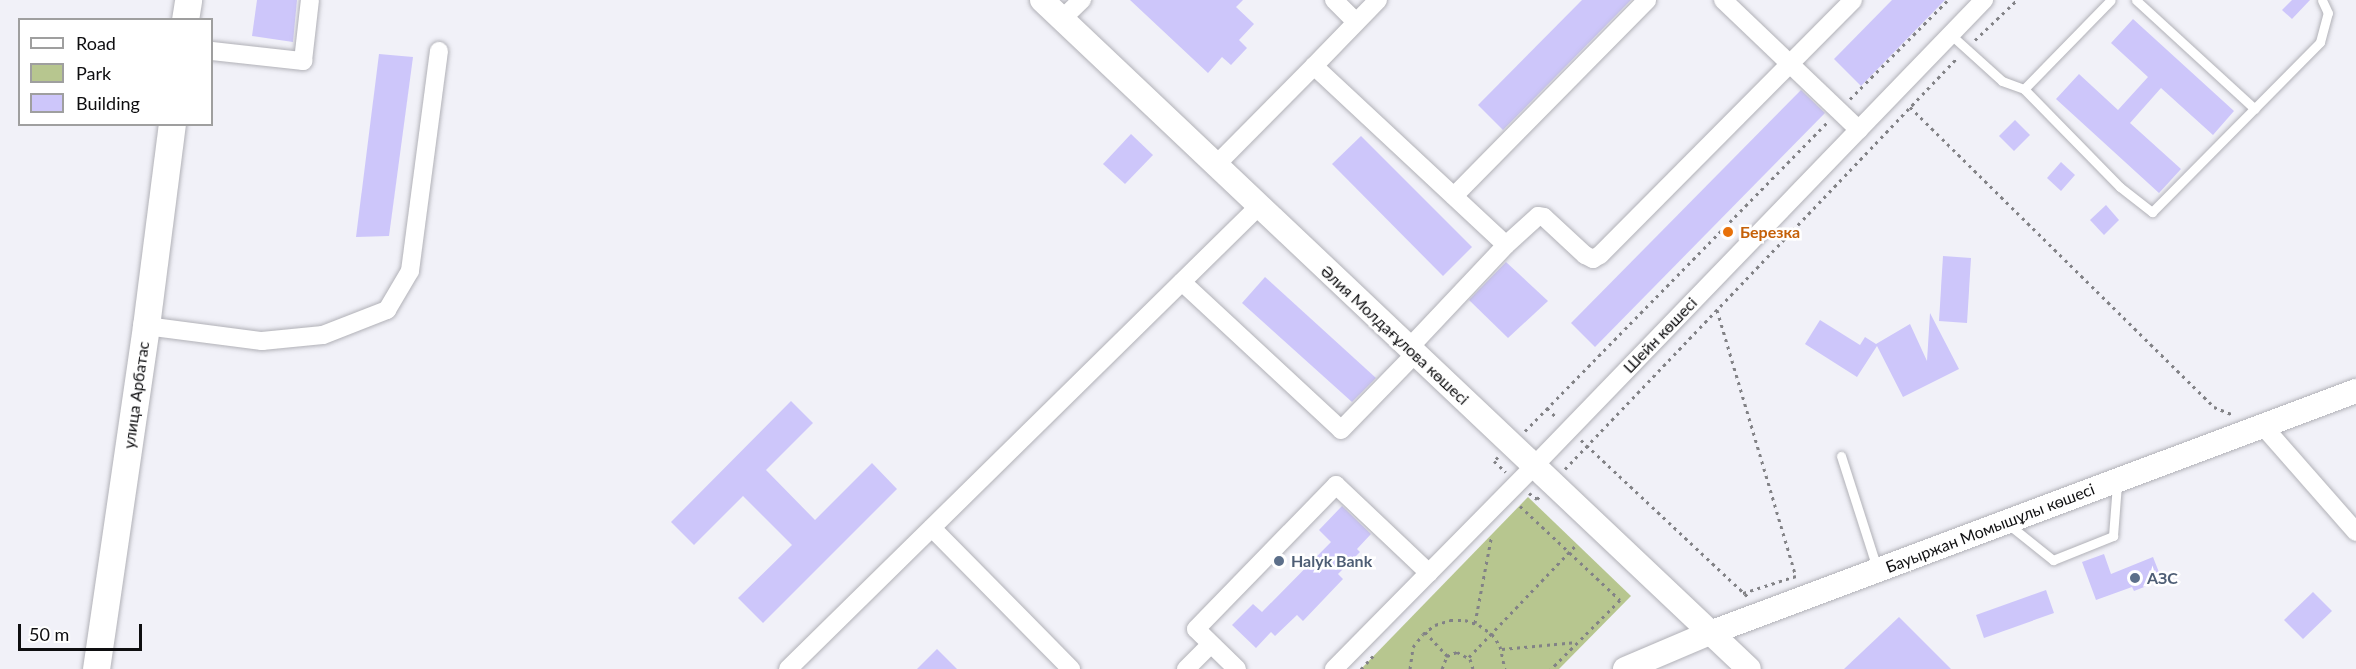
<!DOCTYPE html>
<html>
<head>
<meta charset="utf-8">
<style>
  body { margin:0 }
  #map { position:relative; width:2356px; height:669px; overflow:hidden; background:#f1f1f8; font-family:Lato,sans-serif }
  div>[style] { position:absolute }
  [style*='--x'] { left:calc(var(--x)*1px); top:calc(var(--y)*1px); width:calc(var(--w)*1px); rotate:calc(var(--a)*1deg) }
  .green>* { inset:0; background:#b7c68f }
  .building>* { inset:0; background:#cdc6fa }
  .path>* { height:3px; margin-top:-1.5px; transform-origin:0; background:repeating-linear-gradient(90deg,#828286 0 3px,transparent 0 7.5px) }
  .roads { filter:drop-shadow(0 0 2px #b1b1b7) drop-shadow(0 0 2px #b1b1b7) }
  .service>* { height:9px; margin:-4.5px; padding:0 4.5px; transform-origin:4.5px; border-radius:4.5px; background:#fff }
  .minor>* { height:18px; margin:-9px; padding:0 9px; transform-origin:9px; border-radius:9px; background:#fff }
  .tertiary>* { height:24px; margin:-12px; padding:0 12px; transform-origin:12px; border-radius:12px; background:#fff }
  .secondary>* { height:27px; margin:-13.5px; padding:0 13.5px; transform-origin:13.5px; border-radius:13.5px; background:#fff }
  .dots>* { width:16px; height:16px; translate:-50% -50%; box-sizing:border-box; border:3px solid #fff; border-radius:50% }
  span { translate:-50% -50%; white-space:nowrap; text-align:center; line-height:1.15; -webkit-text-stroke:5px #fff; paint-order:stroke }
  .food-label { font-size:16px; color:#c56008; font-weight:700 }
  .left { translate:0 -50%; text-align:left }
  .street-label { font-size:16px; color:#0e0e10 }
  .service-label { font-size:16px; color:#4e5e75; font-weight:700 }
  .legend { position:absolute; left:18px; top:18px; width:195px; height:108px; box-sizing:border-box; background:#fff; border:2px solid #9f9f9f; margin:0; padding:8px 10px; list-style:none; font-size:18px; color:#0e0e10 }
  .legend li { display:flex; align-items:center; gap:12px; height:30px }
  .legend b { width:30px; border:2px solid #9f9f9f }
  .scale { position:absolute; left:18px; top:624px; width:124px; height:27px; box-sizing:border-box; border:3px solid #0e0e10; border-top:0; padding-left:8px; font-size:18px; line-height:21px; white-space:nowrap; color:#0e0e10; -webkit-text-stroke:4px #fff; paint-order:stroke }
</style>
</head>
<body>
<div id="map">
  <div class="green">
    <div style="clip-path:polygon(1528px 497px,1631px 596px,1559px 669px,1361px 669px)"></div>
  </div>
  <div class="building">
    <div style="clip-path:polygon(257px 0,297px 0,293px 42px,252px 36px)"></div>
    <div style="clip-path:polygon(1130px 0,1243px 0,1236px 7px,1254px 24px,1239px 40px,1247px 48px,1231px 65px,1222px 57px,1208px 73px)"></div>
    <div style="clip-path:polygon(1582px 0,1631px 0,1503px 130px,1478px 105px)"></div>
    <div style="clip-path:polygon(1892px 0,1945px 0,1861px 86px,1834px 59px)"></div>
    <div style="clip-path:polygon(2292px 0,2310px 0,2292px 19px,2282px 10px)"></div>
    <div style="clip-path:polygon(2133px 19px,2234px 111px,2213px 135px,2161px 88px,2130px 123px,2181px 169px,2159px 193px,2056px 99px,2079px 74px,2118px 110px,2148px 77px,2111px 43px)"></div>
    <div style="clip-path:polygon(379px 54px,413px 57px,389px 236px,356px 237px)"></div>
    <div style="clip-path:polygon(1801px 90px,1825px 113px,1595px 347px,1571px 323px)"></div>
    <div style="clip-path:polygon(2015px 120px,2030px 135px,2014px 151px,1999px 136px)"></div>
    <div style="clip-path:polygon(1131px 134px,1153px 155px,1125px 184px,1103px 164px)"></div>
    <div style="clip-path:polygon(1361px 136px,1472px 247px,1443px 276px,1332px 164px)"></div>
    <div style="clip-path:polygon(2061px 162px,2075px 175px,2061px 191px,2047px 178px)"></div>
    <div style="clip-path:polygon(2106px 205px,2119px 220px,2104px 235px,2090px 220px)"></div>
    <div style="clip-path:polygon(1943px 256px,1971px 258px,1967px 323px,1939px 321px)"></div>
    <div style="clip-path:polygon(1506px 262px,1548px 301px,1508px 338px,1469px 300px)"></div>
    <div style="clip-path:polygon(1265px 277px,1376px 378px,1352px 402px,1242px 303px)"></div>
    <div style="clip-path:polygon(1930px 313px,1959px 369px,1903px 397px,1877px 346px,1857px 377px,1805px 344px,1820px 320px,1860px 345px,1865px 337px,1876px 344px,1910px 324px,1927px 361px)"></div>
    <div style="clip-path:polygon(791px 401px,813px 423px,766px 470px,815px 520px,872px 463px,897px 489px,763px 623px,738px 598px,792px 545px,743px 496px,694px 545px,671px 522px)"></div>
    <div style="clip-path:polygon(1342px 506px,1371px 534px,1357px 549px,1360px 552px,1338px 574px,1343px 579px,1303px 621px,1297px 615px,1275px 636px,1271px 632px,1256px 648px,1232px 625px,1253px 604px,1262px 612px,1331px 542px,1319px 530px)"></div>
    <div style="clip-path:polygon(2104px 554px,2111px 574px,2153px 557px,2162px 580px,2134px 591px,2132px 587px,2096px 600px,2082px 562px)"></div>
    <div style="clip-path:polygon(2046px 590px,2054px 613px,1984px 638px,1976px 615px)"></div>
    <div style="clip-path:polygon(2313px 592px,2332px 611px,2303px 639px,2284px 620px)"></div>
    <div style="clip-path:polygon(1899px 617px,1951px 669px,1844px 669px)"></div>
    <div style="clip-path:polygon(937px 649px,957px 669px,917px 669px)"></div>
  </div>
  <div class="path">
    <div style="--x:1975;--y:40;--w:58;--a:-43.6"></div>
    <div style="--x:1850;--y:99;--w:139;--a:-45.3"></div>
    <div style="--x:1910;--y:107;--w:427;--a:44.6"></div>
    <div style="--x:2214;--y:407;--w:22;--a:22"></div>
    <div style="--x:1717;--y:310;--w:277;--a:73.5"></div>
    <div style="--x:1796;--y:576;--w:56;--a:162.2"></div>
    <div style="--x:1547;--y:408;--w:13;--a:45"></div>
    <div style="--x:1525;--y:431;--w:431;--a:-45.6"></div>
    <div style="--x:1581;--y:440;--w:231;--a:43.2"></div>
    <div style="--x:1498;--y:457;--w:6;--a:135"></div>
    <div style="--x:1494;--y:461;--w:16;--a:43"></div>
    <div style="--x:1565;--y:469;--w:569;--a:-46.35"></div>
    <div style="--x:1529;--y:493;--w:10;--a:37"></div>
    <div style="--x:1537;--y:499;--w:4;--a:-45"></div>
    <div style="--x:1520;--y:506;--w:137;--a:43.2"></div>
    <div style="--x:1620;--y:600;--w:98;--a:135"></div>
    <div style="--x:1475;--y:623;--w:86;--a:-79.2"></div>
    <div style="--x:1425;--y:632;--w:33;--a:47"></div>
    <div style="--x:1502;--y:649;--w:75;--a:-5.3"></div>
    <div style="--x:1469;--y:657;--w:156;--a:-46.3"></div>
    <div style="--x:1361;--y:669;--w:18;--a:-47"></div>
    <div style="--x:1410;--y:669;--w:22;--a:-82"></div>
    <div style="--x:1413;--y:647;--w:16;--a:-52"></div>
    <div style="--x:1423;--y:634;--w:15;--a:-37"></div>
    <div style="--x:1435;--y:625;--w:16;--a:-18"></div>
    <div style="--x:1450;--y:620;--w:15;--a:0"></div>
    <div style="--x:1465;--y:620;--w:15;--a:20"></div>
    <div style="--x:1479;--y:625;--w:16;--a:35"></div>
    <div style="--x:1492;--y:634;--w:14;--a:56"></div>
    <div style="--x:1500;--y:646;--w:24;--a:78"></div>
    <div style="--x:1442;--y:669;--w:14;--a:-69"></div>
    <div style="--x:1447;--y:656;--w:11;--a:-22"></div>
    <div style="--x:1457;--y:652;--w:15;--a:28"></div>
    <div style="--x:1470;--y:659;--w:10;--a:73"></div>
  </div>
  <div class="roads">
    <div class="service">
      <div style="--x:2136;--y:0;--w:161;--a:42.5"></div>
      <div style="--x:1950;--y:34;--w:70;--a:42.1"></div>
      <div style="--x:2002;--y:81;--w:23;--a:20"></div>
      <div style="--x:2024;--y:89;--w:137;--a:45.6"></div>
      <div style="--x:2120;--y:187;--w:41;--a:38"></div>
      <div style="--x:2152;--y:212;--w:239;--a:-45.3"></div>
      <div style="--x:2320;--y:42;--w:30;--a:-75"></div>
      <div style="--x:2328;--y:13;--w:14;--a:-115"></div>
      <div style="--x:2024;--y:89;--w:124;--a:-45.7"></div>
      <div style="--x:1841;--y:456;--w:118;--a:72.2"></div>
      <div style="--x:2008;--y:524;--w:58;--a:38.7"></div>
      <div style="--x:2053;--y:560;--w:65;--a:-21.8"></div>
      <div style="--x:2113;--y:536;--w:52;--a:-85.6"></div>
    </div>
    <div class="minor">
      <div style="--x:1334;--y:0;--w:31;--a:45"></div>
      <div style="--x:1378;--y:0;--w:92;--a:134.1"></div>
      <div style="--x:1314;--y:66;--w:262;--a:43"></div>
      <div style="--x:1723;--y:0;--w:188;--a:43.7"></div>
      <div style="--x:1062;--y:19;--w:28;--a:-44"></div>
      <div style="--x:212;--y:51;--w:92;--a:6.3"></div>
      <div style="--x:303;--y:61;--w:61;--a:-83.5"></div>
      <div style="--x:1216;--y:165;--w:139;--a:-45.3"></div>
      <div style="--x:1454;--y:196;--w:275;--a:-45.4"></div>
      <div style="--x:1182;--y:282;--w:217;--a:42.9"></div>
      <div style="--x:1341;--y:430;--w:106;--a:-45.8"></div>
      <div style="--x:146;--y:326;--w:117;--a:7.4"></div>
      <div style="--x:262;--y:341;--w:61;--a:-5.6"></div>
      <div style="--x:323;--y:335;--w:69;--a:-21.3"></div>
      <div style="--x:387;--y:310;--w:45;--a:-59.5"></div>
      <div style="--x:410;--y:271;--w:222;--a:-82.5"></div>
      <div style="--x:1409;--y:348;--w:141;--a:-46.7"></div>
      <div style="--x:1506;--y:245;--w:43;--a:-42.2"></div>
      <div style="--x:1538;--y:216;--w:6;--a:9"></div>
      <div style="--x:1544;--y:217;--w:56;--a:42.8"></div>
      <div style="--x:1585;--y:255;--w:9;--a:27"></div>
      <div style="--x:1593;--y:259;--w:8;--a:-30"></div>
      <div style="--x:1600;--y:255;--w:359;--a:-45.2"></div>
      <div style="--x:2263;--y:426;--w:141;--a:48.7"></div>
      <div style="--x:932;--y:528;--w:198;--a:45.4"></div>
      <div style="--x:788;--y:669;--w:660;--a:-44.51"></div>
      <div style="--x:1186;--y:669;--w:35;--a:-45"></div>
      <div style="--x:1237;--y:669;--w:57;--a:-135.7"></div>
      <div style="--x:1196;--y:629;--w:201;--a:-45.8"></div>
      <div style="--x:1336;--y:485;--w:128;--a:43.4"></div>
      <div style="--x:1334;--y:669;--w:285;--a:-45.4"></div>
      <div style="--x:1534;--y:466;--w:648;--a:-46"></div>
    </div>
    <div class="tertiary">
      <div style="--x:1042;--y:0;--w:973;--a:43.42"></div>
      <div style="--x:1625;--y:669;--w:92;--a:-23"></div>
      <div style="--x:1710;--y:633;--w:690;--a:-20.54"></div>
    </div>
    <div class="secondary">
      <div style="--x:185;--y:20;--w:20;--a:-81"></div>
      <div style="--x:96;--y:669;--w:347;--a:-81.7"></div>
      <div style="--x:146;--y:326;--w:204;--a:-82.7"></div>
    </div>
  </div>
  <div class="dots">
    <div style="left:1728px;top:232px;background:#e8710a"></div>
    <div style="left:1279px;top:561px;background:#5c6f8a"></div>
    <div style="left:2135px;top:578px;background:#5c6f8a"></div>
  </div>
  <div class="food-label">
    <span class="left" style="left:1740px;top:232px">Березка</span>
  </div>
  <div class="street-label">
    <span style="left:1395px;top:335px;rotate:43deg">Әлия Молдағұлова көшесі</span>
    <span style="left:1660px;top:335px;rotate:-46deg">Шейн көшесі</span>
    <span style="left:136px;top:395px;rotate:-82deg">улица Арбатас</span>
    <span style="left:1990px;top:528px;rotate:-21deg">Бауыржан Момышұлы көшесі</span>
  </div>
  <div class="service-label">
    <span class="left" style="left:1291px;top:561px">Halyk Bank</span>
    <span class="left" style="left:2147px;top:578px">АЗС</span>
  </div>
  <ul class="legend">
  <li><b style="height:8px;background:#fff"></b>Road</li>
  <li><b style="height:16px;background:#b7c68f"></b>Park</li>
  <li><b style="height:16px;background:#cdc6fa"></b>Building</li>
  </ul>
  <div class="scale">50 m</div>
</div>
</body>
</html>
